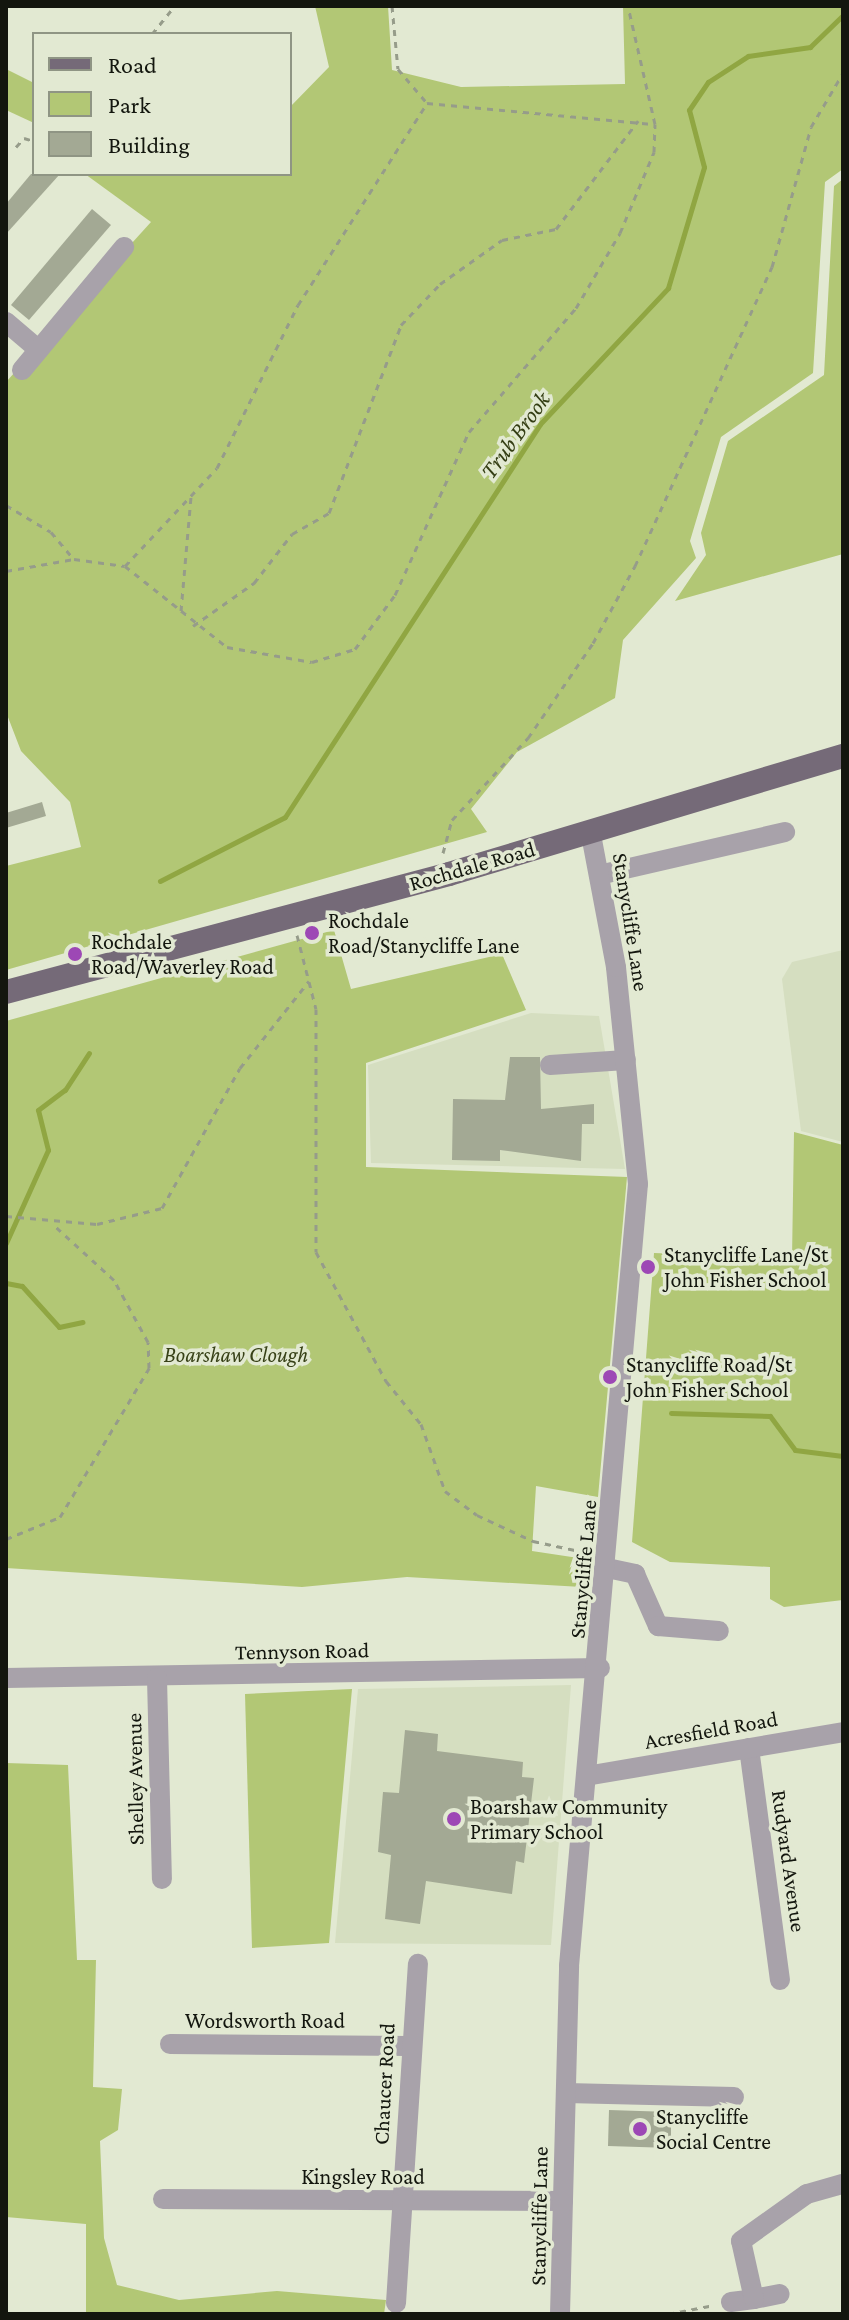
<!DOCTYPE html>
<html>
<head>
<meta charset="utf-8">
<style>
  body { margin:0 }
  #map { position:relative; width:849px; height:2320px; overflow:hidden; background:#e2e9d2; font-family:"Crimson Pro",serif }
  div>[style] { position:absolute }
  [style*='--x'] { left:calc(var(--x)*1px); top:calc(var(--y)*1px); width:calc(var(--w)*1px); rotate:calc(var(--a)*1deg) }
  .built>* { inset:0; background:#d5dec0 }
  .green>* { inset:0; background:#b2c775 }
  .stream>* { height:5px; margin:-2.5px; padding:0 2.5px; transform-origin:2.5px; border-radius:2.5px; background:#90a642 }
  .building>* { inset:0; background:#a3a994 }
  .path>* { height:3px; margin-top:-1.5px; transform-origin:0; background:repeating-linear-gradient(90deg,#969c8a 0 6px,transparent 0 12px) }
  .minor>* { height:20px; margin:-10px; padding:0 10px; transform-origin:10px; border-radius:10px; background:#a8a2aa }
  .major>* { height:24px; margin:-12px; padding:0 12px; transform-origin:12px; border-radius:12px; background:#756a78 }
  .dots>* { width:22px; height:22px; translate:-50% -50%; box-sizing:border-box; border:4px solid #e2e9d2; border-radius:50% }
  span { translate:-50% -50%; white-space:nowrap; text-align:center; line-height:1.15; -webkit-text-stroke:7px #e2e9d2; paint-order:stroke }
  .street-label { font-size:22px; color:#13160e }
  .poi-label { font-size:22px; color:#13160e }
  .left { translate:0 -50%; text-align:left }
  .park-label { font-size:22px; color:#374117; font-style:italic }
  .water-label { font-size:24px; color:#343e14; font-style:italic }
  .frame { position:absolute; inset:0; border:8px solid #13160e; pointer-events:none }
  .legend { position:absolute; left:32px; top:32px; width:260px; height:144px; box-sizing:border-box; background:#e2e9d2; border:2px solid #8f9584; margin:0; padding:10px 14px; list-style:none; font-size:24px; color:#13160e }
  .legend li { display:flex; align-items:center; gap:16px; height:40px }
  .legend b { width:40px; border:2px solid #8f9584 }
</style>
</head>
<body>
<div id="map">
  <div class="built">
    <div style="clip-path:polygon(843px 950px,843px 1142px,801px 1131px,782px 979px,792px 962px)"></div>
    <div style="clip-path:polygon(531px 1013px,599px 1016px,625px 1169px,371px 1163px,368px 1065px)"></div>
    <div style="clip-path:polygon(571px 1685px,551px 1945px,335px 1943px,358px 1689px)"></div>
  </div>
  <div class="green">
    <div style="clip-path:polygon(315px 6px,388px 6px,392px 70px,461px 87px,625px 84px,623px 6px,843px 6px,843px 169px,825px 182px,813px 373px,721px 437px,690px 541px,696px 558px,623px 640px,615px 698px,517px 752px,471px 809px,487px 832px,6px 970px,6px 866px,81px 847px,70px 802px,21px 751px,6px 712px,6px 382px,151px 222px,85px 174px,290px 174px,290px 107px,329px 67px)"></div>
    <div style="clip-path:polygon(6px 69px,34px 83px,34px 123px,6px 110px)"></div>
    <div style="clip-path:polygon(843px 179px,843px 554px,675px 601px,706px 555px,701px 533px,728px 441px,824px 375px,834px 186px)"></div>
    <div style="clip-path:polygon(334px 930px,351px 989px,502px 954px,526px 1010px,366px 1063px,366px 1167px,627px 1177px,598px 1497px,536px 1486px,532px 1551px,585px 1559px,582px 1587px,407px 1577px,302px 1587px,6px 1568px,6px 1021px)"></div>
    <div style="clip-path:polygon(794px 1132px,843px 1145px,843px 1600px,784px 1607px,770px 1599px,770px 1567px,670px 1562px,632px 1542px,654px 1253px,792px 1258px)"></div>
    <div style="clip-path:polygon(352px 1689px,329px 1943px,252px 1948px,245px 1694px)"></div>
    <div style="clip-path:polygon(6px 1763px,68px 1765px,77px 1960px,96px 1960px,93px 2087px,122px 2089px,118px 2130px,100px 2141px,104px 2238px,117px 2285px,179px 2300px,277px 2291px,386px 2300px,384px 2314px,86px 2314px,86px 2224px,6px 2217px)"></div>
  </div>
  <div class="stream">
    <div style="--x:160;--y:881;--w:140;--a:-27.1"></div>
    <div style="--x:285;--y:817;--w:468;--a:-57"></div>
    <div style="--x:540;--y:424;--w:187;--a:-46.7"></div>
    <div style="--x:668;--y:288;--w:126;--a:-73.4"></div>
    <div style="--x:704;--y:167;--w:59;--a:-104.7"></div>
    <div style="--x:689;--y:110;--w:34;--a:-56"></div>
    <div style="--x:708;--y:82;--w:48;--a:-33"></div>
    <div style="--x:748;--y:56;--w:63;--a:-8.3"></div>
    <div style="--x:810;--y:47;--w:46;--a:-44.1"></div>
    <div style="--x:6;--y:1243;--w:102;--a:-65.7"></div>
    <div style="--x:48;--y:1150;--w:41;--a:-104"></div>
    <div style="--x:38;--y:1110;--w:34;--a:-37"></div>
    <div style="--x:65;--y:1090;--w:44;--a:-57"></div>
    <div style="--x:6;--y:1283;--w:16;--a:11"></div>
    <div style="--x:22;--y:1286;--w:55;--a:47.9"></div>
    <div style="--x:59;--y:1327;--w:24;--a:-12"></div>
    <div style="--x:671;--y:1413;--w:99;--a:1.7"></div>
    <div style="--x:770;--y:1416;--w:42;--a:53.7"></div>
    <div style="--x:795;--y:1450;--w:48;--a:7.1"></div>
  </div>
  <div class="building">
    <div style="clip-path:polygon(31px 174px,60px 174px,6px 234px,6px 204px)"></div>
    <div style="clip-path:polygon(92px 209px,111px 225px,29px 320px,11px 305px)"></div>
    <div style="clip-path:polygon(42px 802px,46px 816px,6px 828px,6px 813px)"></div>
    <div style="clip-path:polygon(510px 1057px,540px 1057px,541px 1109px,594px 1104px,594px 1124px,582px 1124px,581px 1161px,500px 1150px,500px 1161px,452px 1160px,453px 1099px,505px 1100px)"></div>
    <div style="clip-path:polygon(405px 1730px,438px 1734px,437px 1751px,523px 1762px,522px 1777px,534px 1778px,524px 1863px,516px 1861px,512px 1894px,426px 1881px,420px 1924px,385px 1919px,391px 1855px,378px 1852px,383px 1792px,399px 1793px)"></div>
    <div style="clip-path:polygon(609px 2110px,671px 2112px,671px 2148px,608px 2146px)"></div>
  </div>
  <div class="path">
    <div style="--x:392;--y:6;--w:63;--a:84.6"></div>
    <div style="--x:398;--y:69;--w:45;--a:49.5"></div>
    <div style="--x:152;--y:34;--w:36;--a:-51"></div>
    <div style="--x:16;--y:147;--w:12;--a:-48"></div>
    <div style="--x:24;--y:138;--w:10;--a:17"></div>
    <div style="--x:6;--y:505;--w:52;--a:31"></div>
    <div style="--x:51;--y:532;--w:35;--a:50"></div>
    <div style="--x:125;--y:566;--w:134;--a:-46.8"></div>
    <div style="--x:217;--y:468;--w:182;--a:-63.6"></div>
    <div style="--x:298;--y:305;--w:240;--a:-57.4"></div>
    <div style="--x:427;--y:103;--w:229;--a:5.3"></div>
    <div style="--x:6;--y:571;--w:69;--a:-10"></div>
    <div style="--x:74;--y:559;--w:51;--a:7.8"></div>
    <div style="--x:125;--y:566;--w:130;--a:38.5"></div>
    <div style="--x:227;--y:647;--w:86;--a:10"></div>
    <div style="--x:312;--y:662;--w:45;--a:-16.8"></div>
    <div style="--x:355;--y:649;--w:67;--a:-53.5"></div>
    <div style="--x:395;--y:595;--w:179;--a:-65.6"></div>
    <div style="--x:469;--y:432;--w:164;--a:-49.2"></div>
    <div style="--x:576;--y:308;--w:87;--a:-59.6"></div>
    <div style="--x:620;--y:233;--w:88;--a:-67.2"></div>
    <div style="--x:654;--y:152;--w:28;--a:-88"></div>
    <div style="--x:655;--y:124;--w:121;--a:-102.9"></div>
    <div style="--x:181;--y:611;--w:115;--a:-85"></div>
    <div style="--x:193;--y:626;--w:75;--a:-35.2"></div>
    <div style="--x:254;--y:583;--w:62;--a:-52.2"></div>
    <div style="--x:292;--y:534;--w:43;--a:-29.6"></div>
    <div style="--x:329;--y:513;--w:201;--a:-69"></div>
    <div style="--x:401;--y:325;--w:57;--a:-46.4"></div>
    <div style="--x:440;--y:284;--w:76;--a:-35.4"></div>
    <div style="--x:502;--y:240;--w:55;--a:-11.5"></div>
    <div style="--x:556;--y:229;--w:136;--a:-52.8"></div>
    <div style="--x:443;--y:853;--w:34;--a:-75"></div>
    <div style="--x:452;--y:820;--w:112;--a:-47.2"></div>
    <div style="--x:528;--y:738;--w:115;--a:-55.6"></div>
    <div style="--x:593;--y:643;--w:88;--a:-61.4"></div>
    <div style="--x:635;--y:566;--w:329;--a:-65.4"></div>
    <div style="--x:772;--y:267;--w:145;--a:-74.4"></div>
    <div style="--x:811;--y:127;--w:63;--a:-59.3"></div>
    <div style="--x:297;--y:935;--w:76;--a:75.6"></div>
    <div style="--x:316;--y:1009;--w:243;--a:90"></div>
    <div style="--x:316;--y:1252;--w:147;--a:61.5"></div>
    <div style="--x:386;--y:1381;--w:55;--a:50.9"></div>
    <div style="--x:421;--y:1424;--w:71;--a:70.3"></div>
    <div style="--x:445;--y:1491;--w:40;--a:37"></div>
    <div style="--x:477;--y:1515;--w:62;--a:24.9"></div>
    <div style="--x:533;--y:1541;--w:57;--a:12.1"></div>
    <div style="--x:6;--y:1087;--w:18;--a:90"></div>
    <div style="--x:6;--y:1137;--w:80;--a:90"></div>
    <div style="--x:6;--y:1216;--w:91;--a:5"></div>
    <div style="--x:97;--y:1224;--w:67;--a:-13.8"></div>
    <div style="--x:162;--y:1208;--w:160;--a:-60.9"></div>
    <div style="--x:240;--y:1068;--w:111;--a:-51.6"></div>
    <div style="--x:6;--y:1539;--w:58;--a:-22.2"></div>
    <div style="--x:60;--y:1517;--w:174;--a:-59.1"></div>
    <div style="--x:149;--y:1368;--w:26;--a:-92"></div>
    <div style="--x:148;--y:1342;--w:71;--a:-118.7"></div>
    <div style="--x:114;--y:1280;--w:81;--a:-137.5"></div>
    <div style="--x:668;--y:2314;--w:47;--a:-11.1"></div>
  </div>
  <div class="minor">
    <div style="--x:6;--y:322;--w:43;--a:40.3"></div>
    <div style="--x:22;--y:370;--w:160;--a:-50.3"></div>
    <div style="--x:599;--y:875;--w:191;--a:-13"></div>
    <div style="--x:550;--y:1065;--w:76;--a:-3.8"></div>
    <div style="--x:607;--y:1568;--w:29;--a:12"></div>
    <div style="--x:635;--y:1574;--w:57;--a:66.1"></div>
    <div style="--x:658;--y:1626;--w:61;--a:4.7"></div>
    <div style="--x:6;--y:1678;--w:594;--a:-0.96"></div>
    <div style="--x:157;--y:1678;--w:201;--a:88.6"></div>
    <div style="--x:749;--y:1748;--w:234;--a:82.4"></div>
    <div style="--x:586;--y:1776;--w:261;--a:-9.7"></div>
    <div style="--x:170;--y:2044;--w:238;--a:0.5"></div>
    <div style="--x:566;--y:2093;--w:168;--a:1.4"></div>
    <div style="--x:163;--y:2199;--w:400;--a:0.3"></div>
    <div style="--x:754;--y:2299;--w:26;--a:-11"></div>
    <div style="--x:731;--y:2302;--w:23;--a:-7"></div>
    <div style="--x:754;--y:2299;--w:59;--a:-102.6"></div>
    <div style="--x:741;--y:2241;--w:81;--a:-35.5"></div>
    <div style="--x:807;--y:2194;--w:37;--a:-16"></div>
    <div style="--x:396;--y:2303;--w:340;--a:-86.3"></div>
    <div style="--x:560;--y:2314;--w:348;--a:-88.5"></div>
    <div style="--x:569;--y:1966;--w:785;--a:-84.96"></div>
    <div style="--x:638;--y:1184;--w:218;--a:-95.8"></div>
    <div style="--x:616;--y:967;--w:139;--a:-100.7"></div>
  </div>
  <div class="major">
    <div style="--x:6;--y:992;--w:458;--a:-14.9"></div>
    <div style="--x:449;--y:874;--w:411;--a:-16.7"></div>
  </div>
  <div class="dots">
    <div style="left:312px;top:933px;background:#9d48b5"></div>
    <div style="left:75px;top:954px;background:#9d48b5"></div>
    <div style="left:648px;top:1267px;background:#9d48b5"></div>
    <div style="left:610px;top:1377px;background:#9d48b5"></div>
    <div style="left:454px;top:1819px;background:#9d48b5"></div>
    <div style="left:640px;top:2129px;background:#9d48b5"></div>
  </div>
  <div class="street-label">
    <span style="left:472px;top:866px;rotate:-16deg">Rochdale Road</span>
    <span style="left:631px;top:922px;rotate:81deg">Stanycliffe Lane</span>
    <span style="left:583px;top:1569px;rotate:-85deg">Stanycliffe Lane</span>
    <span style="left:302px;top:1651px;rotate:-1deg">Tennyson Road</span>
    <span style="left:711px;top:1730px;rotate:-10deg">Acresfield Road</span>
    <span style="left:135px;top:1779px;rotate:-91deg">Shelley Avenue</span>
    <span style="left:789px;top:1861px;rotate:82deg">Rudyard Avenue</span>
    <span style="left:265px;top:2021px">Wordsworth Road</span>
    <span style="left:384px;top:2084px;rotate:-87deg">Chaucer Road</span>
    <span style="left:363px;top:2177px">Kingsley Road</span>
    <span style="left:539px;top:2216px;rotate:-89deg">Stanycliffe Lane</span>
  </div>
  <div class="poi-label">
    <span class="left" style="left:328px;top:933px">Rochdale<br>Road/Stanycliffe Lane</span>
    <span class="left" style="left:91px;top:954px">Rochdale<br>Road/Waverley Road</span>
    <span class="left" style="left:664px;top:1267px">Stanycliffe Lane/St<br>John Fisher School</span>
    <span class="left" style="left:626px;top:1377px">Stanycliffe Road/St<br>John Fisher School</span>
    <span class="left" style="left:470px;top:1819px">Boarshaw Community<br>Primary School</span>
    <span class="left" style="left:656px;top:2129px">Stanycliffe<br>Social Centre</span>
  </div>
  <div class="park-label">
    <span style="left:236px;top:1355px">Boarshaw Clough</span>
  </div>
  <div class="water-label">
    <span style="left:515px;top:435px;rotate:-54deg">Trub Brook</span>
  </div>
  <div class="frame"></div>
  <ul class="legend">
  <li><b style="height:10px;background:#756a78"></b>Road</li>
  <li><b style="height:22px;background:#b2c775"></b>Park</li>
  <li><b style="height:22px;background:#a3a994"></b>Building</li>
  </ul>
</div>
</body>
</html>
